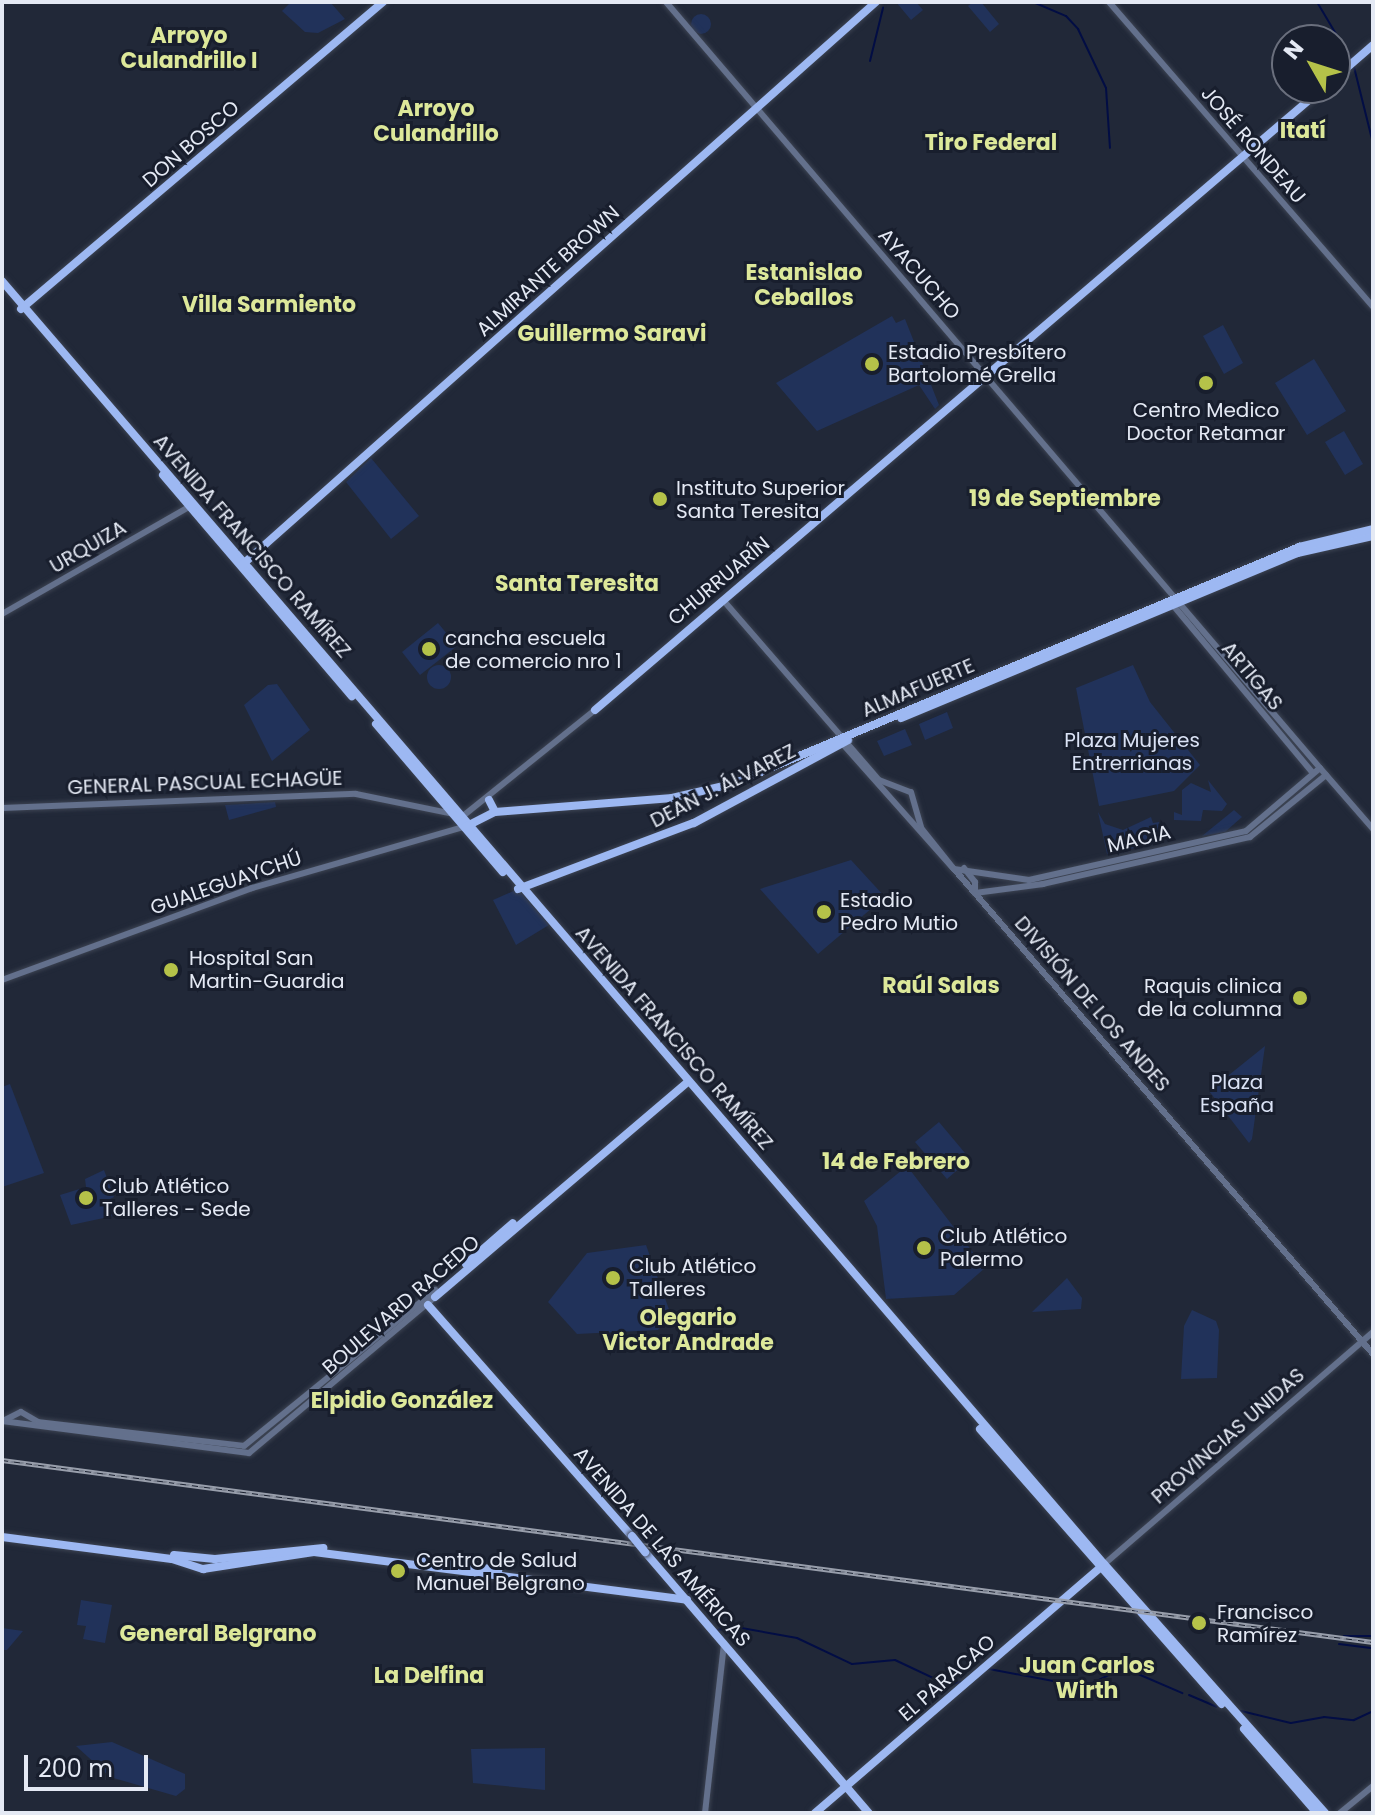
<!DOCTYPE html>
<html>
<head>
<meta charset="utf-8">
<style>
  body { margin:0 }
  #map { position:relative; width:1375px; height:1815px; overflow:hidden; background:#212838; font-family:Poppins,sans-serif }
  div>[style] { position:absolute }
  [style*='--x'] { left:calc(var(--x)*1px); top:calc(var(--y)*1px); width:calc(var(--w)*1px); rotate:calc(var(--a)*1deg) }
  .green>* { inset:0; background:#21325a }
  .round { border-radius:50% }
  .stream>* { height:2px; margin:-1px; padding:0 1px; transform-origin:1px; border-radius:1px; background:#020d44 }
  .roads { filter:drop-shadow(0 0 2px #3c4352) drop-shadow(0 0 2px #3c4352) }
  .minor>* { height:6px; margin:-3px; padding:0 3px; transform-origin:3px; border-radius:3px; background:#63708c }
  .major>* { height:8px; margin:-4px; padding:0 4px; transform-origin:4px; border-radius:4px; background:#9db8f2 }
  .rail>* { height:5px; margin-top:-2.5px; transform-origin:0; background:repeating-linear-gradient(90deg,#181e2d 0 6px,#989eab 0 12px); box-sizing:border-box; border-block:2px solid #989eab }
  .bridges { filter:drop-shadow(0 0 2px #3c4352) drop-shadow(0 0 2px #3c4352) }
  .major-bridge>* { height:8px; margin:-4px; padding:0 4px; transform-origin:4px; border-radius:4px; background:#9db8f2 }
  .dots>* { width:22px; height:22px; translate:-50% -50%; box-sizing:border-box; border:4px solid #181e2d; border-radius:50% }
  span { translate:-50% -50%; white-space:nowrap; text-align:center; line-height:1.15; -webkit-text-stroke:6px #181e2d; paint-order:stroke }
  .street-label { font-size:20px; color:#e4e9f4 }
  .poi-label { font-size:20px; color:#e4e9f4 }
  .left { translate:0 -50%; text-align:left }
  .right { translate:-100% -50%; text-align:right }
  .park-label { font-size:20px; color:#dae2f5 }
  .neighbourhood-label { font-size:22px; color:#dde89a; font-weight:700 }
  .frame { position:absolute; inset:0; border:4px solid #e4e9f4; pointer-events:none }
  .north { position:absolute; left:1271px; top:24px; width:80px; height:80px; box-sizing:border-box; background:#181e2d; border:2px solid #6a6f7d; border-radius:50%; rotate:309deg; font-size:22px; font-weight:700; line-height:32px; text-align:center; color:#e4e9f4 }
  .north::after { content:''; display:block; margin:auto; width:28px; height:36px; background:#b5c249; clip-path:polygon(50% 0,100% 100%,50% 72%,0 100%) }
  .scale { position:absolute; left:24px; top:1755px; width:124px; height:36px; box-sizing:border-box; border:4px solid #e4e9f4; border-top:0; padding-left:10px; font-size:24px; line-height:28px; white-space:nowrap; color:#e4e9f4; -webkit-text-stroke:6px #181e2d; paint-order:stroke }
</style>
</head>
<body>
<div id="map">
  <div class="green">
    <div style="clip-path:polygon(291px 2px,330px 2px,345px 19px,318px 33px,305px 32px,282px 11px)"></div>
    <div style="clip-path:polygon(896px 2px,916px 2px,923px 10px,911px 20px)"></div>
    <div style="clip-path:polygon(973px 2px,981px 2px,999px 24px,990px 32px,968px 6px)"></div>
    <div class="round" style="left:691px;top:14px;width:20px;height:20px"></div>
    <div style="clip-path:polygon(892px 316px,896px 323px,905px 319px,939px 405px,935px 409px,919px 385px,817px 431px,776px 383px)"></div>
    <div style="clip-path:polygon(1223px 325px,1243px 363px,1224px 374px,1203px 336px)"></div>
    <div style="clip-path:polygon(1314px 359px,1346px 411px,1307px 435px,1275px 383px)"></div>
    <div style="clip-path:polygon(1344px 431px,1363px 464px,1345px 475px,1325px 442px)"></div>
    <div style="clip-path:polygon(371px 458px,419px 516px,391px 539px,346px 482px)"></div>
    <div style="clip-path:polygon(438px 623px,457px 646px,420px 675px,402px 652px)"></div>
    <div class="round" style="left:427px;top:665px;width:24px;height:24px"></div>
    <div style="clip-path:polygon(1133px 665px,1150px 702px,1200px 765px,1174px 791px,1099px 806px,1076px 688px)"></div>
    <div style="clip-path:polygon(277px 684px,310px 730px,272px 761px,244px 705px,268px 685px)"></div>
    <div style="clip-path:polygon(947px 712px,953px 728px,925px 740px,919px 724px)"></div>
    <div style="clip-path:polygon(905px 729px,912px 745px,884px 756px,877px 741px)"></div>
    <div style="clip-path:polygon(1208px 780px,1227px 804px,1222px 811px,1203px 810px,1201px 821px,1174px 820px,1174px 812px,1182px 815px,1182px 790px,1191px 783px,1211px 792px)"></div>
    <div style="clip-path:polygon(275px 802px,276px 807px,229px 820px,225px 805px)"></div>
    <div style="clip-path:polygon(1234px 810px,1242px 817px,1225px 832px,1202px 836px)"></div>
    <div style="clip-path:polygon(1098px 812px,1105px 824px,1123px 830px,1151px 817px,1153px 823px,1159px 822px,1162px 842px,1107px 854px)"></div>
    <div style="clip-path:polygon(851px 860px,885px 897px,818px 954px,760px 889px)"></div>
    <div style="clip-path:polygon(518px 889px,549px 925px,516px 945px,493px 900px)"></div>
    <div style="clip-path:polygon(1265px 1046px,1252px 1139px,1249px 1143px,1209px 1091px)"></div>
    <div style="clip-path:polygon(10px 1084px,44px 1173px,2px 1187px,2px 1087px)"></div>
    <div style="clip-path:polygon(939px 1122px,970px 1159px,947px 1179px,915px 1142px)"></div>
    <div style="clip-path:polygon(907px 1166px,985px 1268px,954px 1295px,886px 1299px,877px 1226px,864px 1201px)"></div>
    <div style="clip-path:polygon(104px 1170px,114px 1197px,108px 1200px,113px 1216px,71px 1225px,60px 1195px,86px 1187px,85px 1179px)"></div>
    <div style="clip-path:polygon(646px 1245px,671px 1315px,658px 1330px,577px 1334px,548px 1302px,587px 1253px)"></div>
    <div style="clip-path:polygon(1067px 1278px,1082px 1298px,1081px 1309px,1032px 1312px)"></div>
    <div style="clip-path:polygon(1192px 1310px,1216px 1321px,1219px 1330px,1217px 1378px,1181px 1379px,1184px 1326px)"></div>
    <div style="clip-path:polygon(81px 1600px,112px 1605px,105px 1643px,83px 1639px,86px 1626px,77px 1625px)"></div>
    <div style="clip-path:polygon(2px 1628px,23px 1631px,7px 1650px,2px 1650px)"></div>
    <div style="clip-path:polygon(112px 1742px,185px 1774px,185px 1789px,176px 1796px,110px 1777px,76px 1746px)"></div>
    <div style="clip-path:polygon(545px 1748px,545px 1790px,473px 1783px,471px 1749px)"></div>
  </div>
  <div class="stream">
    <div style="--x:1033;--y:2;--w:36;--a:23"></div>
    <div style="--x:1066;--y:16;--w:18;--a:47"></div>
    <div style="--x:1078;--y:29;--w:65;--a:64.6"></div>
    <div style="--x:1106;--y:88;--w:60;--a:86.2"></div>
    <div style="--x:1317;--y:2;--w:69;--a:59.3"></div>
    <div style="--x:870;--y:61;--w:55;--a:-76.2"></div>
    <div style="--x:1354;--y:67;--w:78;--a:76"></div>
    <div style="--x:717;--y:1630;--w:19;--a:-9"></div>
    <div style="--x:736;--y:1627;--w:62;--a:10.2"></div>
    <div style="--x:797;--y:1638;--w:61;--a:25.3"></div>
    <div style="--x:852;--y:1664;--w:43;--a:-5.3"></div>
    <div style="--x:895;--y:1660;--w:59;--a:25.3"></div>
    <div style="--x:948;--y:1685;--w:13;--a:-13"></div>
    <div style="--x:1344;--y:1636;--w:29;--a:0"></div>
    <div style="--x:1339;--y:1644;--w:34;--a:7"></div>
    <div style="--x:989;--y:1669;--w:98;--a:10.6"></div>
    <div style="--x:1085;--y:1687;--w:34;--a:-27"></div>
    <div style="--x:1115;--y:1672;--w:16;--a:-4"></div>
    <div style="--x:1131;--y:1671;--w:56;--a:23.3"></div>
    <div style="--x:1189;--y:1695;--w:30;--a:23"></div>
    <div style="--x:1241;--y:1711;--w:51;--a:13.5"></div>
    <div style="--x:1291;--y:1723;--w:34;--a:-10"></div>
    <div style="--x:1324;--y:1717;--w:30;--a:6"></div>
    <div style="--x:1354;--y:1720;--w:21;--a:-25"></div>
  </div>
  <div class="roads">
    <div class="minor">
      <div style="--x:666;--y:2;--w:1007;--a:49.51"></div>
      <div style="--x:1109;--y:2;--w:403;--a:49.1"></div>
      <div style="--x:723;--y:600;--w:238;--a:49.1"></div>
      <div style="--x:879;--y:780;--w:34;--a:21"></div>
      <div style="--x:911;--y:792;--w:37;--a:74"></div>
      <div style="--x:921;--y:828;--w:53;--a:51.2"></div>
      <div style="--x:954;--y:869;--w:641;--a:49.18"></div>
      <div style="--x:1172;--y:604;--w:220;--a:50.2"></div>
      <div style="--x:2;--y:614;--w:215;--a:-29.8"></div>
      <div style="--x:840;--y:741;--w:169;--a:48.4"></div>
      <div style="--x:2;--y:808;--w:354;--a:-2.3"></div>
      <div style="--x:356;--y:794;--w:109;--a:11.6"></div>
      <div style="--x:463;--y:816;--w:169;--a:-38.8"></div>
      <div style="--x:964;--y:868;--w:18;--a:52"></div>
      <div style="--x:975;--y:882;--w:11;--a:90"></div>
      <div style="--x:954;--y:869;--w:76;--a:8.3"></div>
      <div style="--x:1029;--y:880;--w:222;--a:-12.7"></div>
      <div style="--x:1246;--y:831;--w:97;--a:-40.4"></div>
      <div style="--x:1320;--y:768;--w:81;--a:49"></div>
      <div style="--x:975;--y:893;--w:69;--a:-7.5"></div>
      <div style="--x:1043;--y:884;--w:212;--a:-12.8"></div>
      <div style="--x:1250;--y:837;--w:98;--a:-39.2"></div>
      <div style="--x:2;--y:980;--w:266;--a:-20.2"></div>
      <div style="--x:252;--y:888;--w:221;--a:-16.1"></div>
      <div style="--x:2;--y:1421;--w:249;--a:7.4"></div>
      <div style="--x:249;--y:1453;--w:243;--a:-40"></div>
      <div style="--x:3;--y:1421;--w:20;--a:-27"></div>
      <div style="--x:21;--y:1412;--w:20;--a:30"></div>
      <div style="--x:38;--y:1422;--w:207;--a:6.6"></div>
      <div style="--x:244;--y:1446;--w:247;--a:-39.2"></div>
      <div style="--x:1102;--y:1566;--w:358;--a:-40.8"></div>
      <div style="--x:705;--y:1813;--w:171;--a:-83.6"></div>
      <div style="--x:1340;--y:1813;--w:43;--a:-39.3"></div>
    </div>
    <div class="major">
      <div style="--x:1335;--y:78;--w:50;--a:-41"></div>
      <div style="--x:2;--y:281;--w:1691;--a:49.34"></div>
      <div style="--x:1104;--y:1564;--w:333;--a:48.4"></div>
      <div style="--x:21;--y:309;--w:475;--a:-40.3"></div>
      <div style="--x:163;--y:475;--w:291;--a:49.5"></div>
      <div style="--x:242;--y:565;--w:848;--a:-41.61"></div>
      <div style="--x:595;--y:710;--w:958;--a:-40.51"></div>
      <div style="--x:901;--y:718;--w:430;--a:-22.6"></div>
      <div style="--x:1298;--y:553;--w:77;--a:-12.8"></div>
      <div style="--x:376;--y:724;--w:195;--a:49.4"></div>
      <div style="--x:489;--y:800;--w:13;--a:63"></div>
      <div style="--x:465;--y:827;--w:34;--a:-27"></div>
      <div style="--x:495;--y:812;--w:178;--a:-4.5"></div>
      <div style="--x:672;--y:798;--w:62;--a:-13.1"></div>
      <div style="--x:732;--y:784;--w:615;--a:-22.68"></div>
      <div style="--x:1299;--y:547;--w:76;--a:-13.7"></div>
      <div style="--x:518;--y:889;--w:188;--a:-20.6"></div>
      <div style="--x:694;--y:823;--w:175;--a:-28.3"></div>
      <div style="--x:466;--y:1264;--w:62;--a:-41.1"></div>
      <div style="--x:435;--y:1297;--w:333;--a:-40.4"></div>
      <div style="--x:428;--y:1305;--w:308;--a:48.6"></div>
      <div style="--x:980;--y:1429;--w:366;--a:48.7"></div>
      <div style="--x:2;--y:1537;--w:171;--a:7.4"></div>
      <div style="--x:172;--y:1559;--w:33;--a:18"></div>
      <div style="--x:203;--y:1569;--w:112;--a:-8.7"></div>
      <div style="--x:314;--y:1552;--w:376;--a:7.3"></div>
      <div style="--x:645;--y:1552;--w:344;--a:49.4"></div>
      <div style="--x:174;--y:1555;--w:41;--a:5.6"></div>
      <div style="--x:215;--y:1559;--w:109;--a:-5.8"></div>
      <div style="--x:420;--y:1560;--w:79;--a:7.3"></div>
      <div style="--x:1244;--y:1729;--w:111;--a:49"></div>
      <div style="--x:815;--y:1813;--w:376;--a:-40.7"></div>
    </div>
  </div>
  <div class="rail">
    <div style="--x:2;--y:1460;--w:1383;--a:7.56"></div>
  </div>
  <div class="bridges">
    <div class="major-bridge">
      <div style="--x:632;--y:1536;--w:21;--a:51"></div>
    </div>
  </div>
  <div class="dots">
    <div style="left:872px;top:364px;background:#b5c249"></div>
    <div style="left:1206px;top:383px;background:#b5c249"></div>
    <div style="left:660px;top:499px;background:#b5c249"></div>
    <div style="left:429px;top:649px;background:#b5c249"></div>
    <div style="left:824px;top:912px;background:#b5c249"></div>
    <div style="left:171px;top:970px;background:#b5c249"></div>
    <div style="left:1300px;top:998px;background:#b5c249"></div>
    <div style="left:86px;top:1198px;background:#b5c249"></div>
    <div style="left:924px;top:1248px;background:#b5c249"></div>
    <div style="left:613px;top:1278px;background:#b5c249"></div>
    <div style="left:398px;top:1571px;background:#b5c249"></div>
    <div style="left:1199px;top:1623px;background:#b5c249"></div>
  </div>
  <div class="street-label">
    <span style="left:191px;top:144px;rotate:-41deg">DON BOSCO</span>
    <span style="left:1253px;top:145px;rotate:49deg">JOSÉ RONDEAU</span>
    <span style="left:548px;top:271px;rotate:-42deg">ALMIRANTE BROWN</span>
    <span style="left:919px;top:274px;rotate:49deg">AYACUCHO</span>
    <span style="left:252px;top:546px;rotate:49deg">AVENIDA FRANCISCO RAMÍREZ</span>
    <span style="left:88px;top:547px;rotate:-30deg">URQUIZA</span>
    <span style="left:719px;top:581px;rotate:-40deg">CHURRUARÍN</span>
    <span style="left:1252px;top:676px;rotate:50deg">ARTIGAS</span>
    <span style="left:918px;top:688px;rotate:-23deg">ALMAFUERTE</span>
    <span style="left:205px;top:783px;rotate:-2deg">GENERAL PASCUAL ECHAGÜE</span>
    <span style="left:723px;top:786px;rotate:-27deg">DEAN J. ÁLVAREZ</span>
    <span style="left:1139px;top:839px;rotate:-13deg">MACIA</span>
    <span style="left:226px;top:883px;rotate:-19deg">GUALEGUAYCHÚ</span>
    <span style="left:1092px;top:1004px;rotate:49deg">DIVISIÓN DE LOS ANDES</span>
    <span style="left:674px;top:1038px;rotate:49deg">AVENIDA FRANCISCO RAMÍREZ</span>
    <span style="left:401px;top:1305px;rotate:-41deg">BOULEVARD RACEDO</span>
    <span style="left:1228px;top:1436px;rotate:-41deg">PROVINCIAS UNIDAS</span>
    <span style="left:662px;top:1547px;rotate:49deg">AVENIDA DE LAS AMÉRICAS</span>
    <span style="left:947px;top:1678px;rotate:-41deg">EL PARACAO</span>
  </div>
  <div class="poi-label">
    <span class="left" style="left:888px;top:364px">Estadio Presbítero<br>Bartolomé Grella</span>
    <span style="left:1206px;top:422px">Centro Medico<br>Doctor Retamar</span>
    <span class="left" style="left:676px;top:500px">Instituto Superior<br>Santa Teresita</span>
    <span class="left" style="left:445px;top:650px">cancha escuela<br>de comercio nro 1</span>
    <span class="left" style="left:840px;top:912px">Estadio<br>Pedro Mutio</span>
    <span class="left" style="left:189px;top:970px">Hospital San<br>Martin-Guardia</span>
    <span class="right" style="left:1282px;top:998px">Raquis clinica<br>de la columna</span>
    <span class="left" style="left:102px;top:1198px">Club Atlético<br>Talleres - Sede</span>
    <span class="left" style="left:940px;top:1248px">Club Atlético<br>Palermo</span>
    <span class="left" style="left:629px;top:1278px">Club Atlético<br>Talleres</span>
    <span class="left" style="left:416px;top:1572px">Centro de Salud<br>Manuel Belgrano</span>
    <span class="left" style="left:1217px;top:1624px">Francisco<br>Ramírez</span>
  </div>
  <div class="park-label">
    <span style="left:1132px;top:752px">Plaza Mujeres<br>Entrerrianas</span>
    <span style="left:1237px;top:1094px">Plaza<br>España</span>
  </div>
  <div class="neighbourhood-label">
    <span style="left:189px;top:48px">Arroyo<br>Culandrillo I</span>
    <span style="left:436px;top:121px">Arroyo<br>Culandrillo</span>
    <span style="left:1303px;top:131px">Itatí</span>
    <span style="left:991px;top:143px">Tiro Federal</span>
    <span style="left:804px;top:285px">Estanislao<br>Ceballos</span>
    <span style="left:269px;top:305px">Villa Sarmiento</span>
    <span style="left:612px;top:334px">Guillermo Saravi</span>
    <span style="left:1065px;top:499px">19 de Septiembre</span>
    <span style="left:577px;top:584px">Santa Teresita</span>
    <span style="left:941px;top:986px">Raúl Salas</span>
    <span style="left:896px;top:1162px">14 de Febrero</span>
    <span style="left:688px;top:1330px">Olegario<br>Victor Andrade</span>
    <span style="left:402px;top:1401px">Elpidio González</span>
    <span style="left:218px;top:1634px">General Belgrano</span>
    <span style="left:1087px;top:1678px">Juan Carlos<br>Wirth</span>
    <span style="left:429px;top:1676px">La Delfina</span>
  </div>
  <div class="frame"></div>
  <div class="north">N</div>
  <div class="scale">200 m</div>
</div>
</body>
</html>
